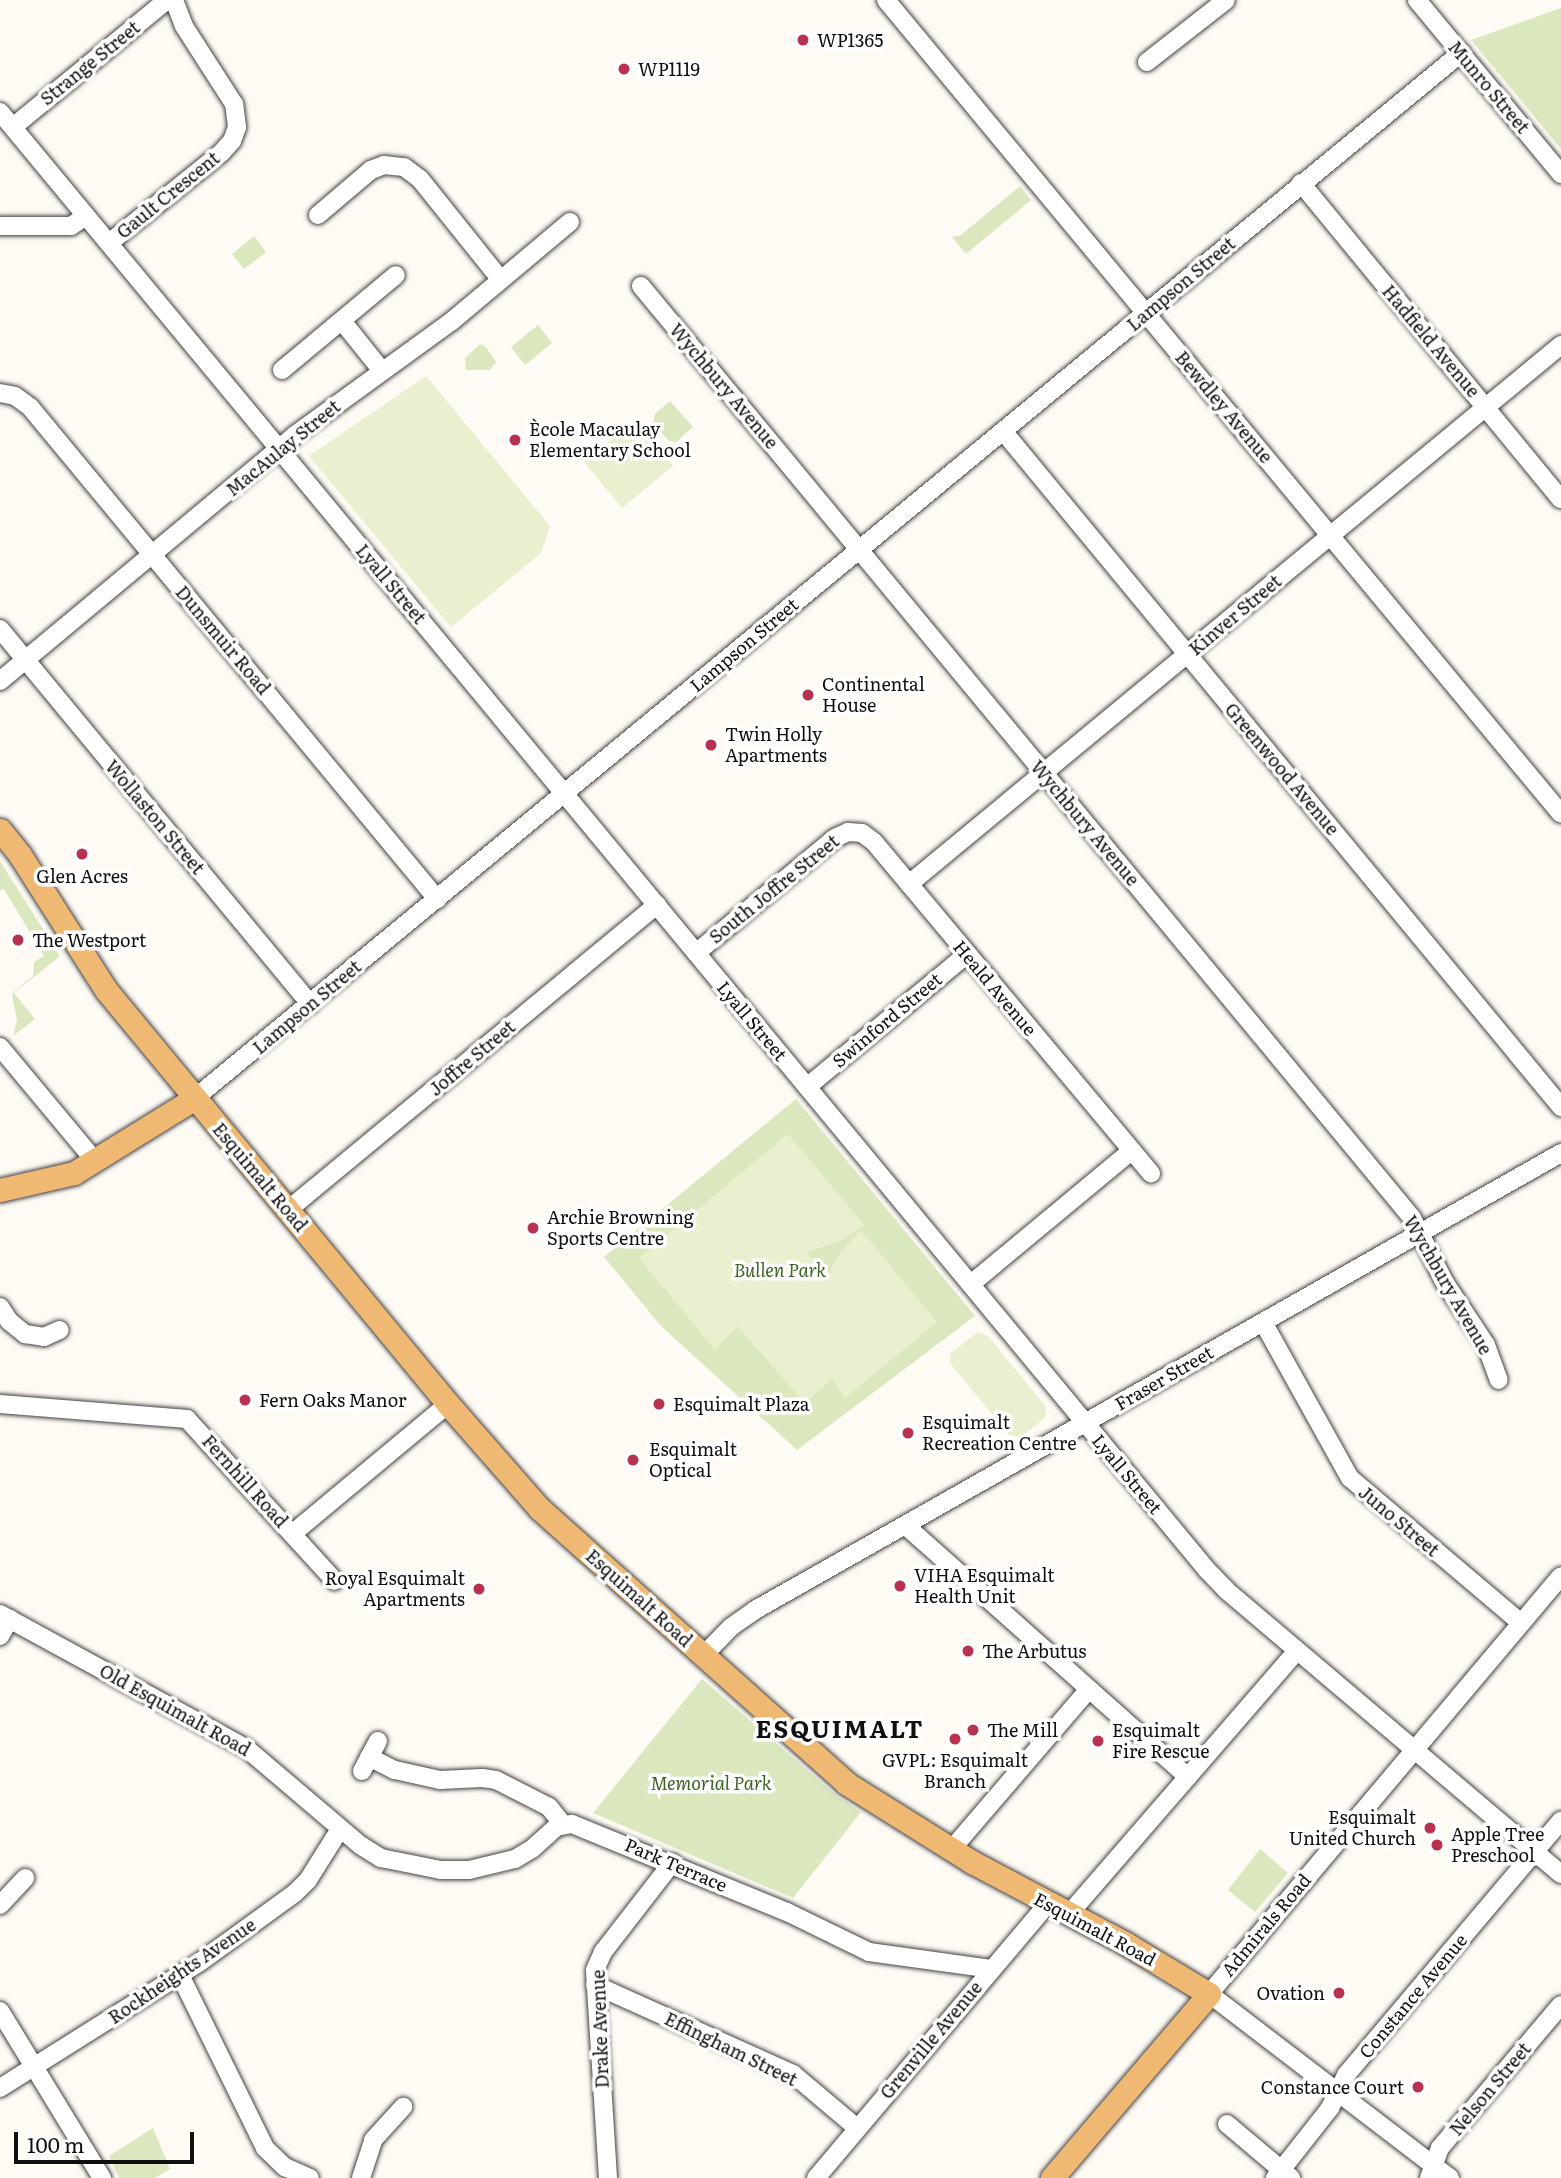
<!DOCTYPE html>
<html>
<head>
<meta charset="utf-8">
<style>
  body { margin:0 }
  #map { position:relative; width:1561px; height:2178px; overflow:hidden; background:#fefaf4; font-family:Literata,serif }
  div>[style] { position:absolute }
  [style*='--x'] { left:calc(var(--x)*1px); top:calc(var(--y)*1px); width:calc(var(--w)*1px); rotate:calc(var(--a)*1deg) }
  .green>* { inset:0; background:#dbe7bf }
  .pitch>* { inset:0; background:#eaefd0 }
  .roads { filter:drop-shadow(0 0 2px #434343) drop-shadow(0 0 2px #434343) }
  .minor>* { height:18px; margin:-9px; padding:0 9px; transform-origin:9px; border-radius:9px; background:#fff }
  .major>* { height:23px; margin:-11.5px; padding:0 11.5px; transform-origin:11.5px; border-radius:11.5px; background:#efb973 }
  .dots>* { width:19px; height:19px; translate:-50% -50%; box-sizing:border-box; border:4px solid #fff; border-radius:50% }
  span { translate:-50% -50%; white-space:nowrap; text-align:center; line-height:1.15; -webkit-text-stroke:7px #fff; paint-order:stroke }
  .poi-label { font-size:18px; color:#101010 }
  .left { translate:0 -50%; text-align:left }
  .right { translate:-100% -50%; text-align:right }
  .street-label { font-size:18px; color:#101010 }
  .park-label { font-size:18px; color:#3d6424; font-style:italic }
  .district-label { font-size:24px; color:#101010; font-weight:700; letter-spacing:2px }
  .scale { position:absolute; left:14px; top:2132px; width:180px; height:32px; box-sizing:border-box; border:4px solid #101010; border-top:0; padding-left:9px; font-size:21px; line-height:24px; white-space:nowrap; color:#101010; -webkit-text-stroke:5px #fff; paint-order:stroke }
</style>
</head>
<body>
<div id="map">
  <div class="green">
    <div style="clip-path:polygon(1561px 8px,1561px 149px,1471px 40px)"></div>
    <div style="clip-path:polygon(1020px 186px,1031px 200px,966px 254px,952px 237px,961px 235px)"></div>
    <div style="clip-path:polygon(254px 236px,266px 252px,244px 269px,232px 254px)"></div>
    <div style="clip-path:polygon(538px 325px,552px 343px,525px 365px,511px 347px)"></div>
    <div style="clip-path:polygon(480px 344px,486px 347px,496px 362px,490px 370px,466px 370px,465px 358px)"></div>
    <div style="clip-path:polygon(670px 401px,693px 427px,676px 442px,669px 441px,653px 423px,655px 414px)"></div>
    <div style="clip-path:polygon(0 861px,60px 956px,14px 993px,35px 1019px,13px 1036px,17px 1020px,12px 995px,14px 992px,33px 976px,34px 962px,44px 956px,4px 889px,0 891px)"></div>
    <div style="clip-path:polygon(796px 1099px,975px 1316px,797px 1450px,661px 1326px,604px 1257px)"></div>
    <div style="clip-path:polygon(702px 1679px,838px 1797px,861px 1812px,793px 1898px,593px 1813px)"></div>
    <div style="clip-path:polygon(1260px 1849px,1288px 1873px,1255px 1912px,1228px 1890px)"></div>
    <div style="clip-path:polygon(153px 2128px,170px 2169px,155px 2178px,119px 2178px,109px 2156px)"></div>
  </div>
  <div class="pitch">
    <div style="clip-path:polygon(426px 376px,550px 526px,541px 553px,451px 627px,309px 456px)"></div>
    <div style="clip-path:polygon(635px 420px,673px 466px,622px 508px,584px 462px)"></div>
    <div style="clip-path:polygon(788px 1134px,865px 1226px,838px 1242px,806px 1252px,827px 1276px,840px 1253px,861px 1230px,937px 1322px,845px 1398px,832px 1379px,805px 1403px,737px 1326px,715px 1350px,639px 1258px)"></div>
    <div style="clip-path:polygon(978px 1332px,988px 1336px,1046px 1407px,1045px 1418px,1021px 1437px,1008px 1434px,950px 1363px,951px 1353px)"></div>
  </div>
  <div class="roads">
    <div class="minor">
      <div style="--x:886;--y:0;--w:1057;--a:50.33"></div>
      <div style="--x:1417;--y:0;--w:226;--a:50.4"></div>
      <div style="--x:1147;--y:62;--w:100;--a:-38.1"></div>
      <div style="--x:0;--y:112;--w:1891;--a:50.38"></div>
      <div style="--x:1206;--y:1569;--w:29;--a:46"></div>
      <div style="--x:1226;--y:1590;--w:439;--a:40.3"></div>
      <div style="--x:13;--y:127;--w:200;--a:-39.5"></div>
      <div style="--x:1301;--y:183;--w:409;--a:50.6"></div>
      <div style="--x:318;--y:215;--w:70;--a:-40.3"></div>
      <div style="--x:371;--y:170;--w:14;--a:-21"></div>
      <div style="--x:384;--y:165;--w:20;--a:6"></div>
      <div style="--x:404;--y:167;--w:20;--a:37"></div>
      <div style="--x:420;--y:179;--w:129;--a:51.3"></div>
      <div style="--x:0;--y:226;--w:71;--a:0"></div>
      <div style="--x:71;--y:226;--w:18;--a:-34"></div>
      <div style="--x:109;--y:243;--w:145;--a:-38.8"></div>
      <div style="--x:222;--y:152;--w:15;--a:-48"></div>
      <div style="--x:232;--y:141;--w:15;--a:-70"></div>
      <div style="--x:237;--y:127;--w:23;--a:-97"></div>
      <div style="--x:234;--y:104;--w:93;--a:-122.7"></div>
      <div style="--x:184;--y:26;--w:28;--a:-111"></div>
      <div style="--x:641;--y:286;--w:1210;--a:50.4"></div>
      <div style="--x:1412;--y:1218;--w:73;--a:63.1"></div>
      <div style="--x:1445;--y:1283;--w:74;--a:56.5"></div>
      <div style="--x:1486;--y:1345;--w:37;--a:70"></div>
      <div style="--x:342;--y:321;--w:64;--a:51.3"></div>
      <div style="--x:282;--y:370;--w:148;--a:-39.8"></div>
      <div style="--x:0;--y:393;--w:15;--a:11"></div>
      <div style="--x:15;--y:396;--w:19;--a:36"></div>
      <div style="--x:30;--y:407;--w:639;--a:50.4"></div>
      <div style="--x:1003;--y:431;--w:877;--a:50.46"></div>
      <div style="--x:0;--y:629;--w:487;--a:50.4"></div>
      <div style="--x:0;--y:681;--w:384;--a:-39.8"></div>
      <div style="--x:295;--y:435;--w:194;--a:-36"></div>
      <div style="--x:452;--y:321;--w:154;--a:-40"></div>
      <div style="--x:909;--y:884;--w:846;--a:-39.58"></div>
      <div style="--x:696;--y:953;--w:180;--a:-39.6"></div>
      <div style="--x:835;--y:838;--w:14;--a:-25"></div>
      <div style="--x:848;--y:832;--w:14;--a:4"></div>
      <div style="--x:862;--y:833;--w:15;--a:37"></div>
      <div style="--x:874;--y:842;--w:432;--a:50.1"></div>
      <div style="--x:0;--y:1047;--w:148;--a:50.2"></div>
      <div style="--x:807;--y:1087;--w:208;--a:-39.7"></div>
      <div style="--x:195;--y:1098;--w:1642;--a:-39.54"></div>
      <div style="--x:288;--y:1210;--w:479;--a:-39.6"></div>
      <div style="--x:971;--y:1284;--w:207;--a:-39.7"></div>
      <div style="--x:0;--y:1307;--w:17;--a:57"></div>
      <div style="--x:9;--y:1321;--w:21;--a:39"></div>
      <div style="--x:25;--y:1334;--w:19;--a:9"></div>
      <div style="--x:44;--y:1337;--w:17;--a:-24"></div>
      <div style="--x:1263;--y:1322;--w:179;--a:60.9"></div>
      <div style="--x:1350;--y:1478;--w:224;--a:40.3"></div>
      <div style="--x:0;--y:1404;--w:188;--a:4.6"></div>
      <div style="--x:187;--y:1419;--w:219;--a:47.6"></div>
      <div style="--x:905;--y:1525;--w:379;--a:41.7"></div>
      <div style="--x:292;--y:1534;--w:203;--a:-39.8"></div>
      <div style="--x:0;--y:1614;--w:280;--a:28.6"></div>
      <div style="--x:246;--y:1748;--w:150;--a:40.4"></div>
      <div style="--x:360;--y:1845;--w:25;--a:32"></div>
      <div style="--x:381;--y:1858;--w:61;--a:11.3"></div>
      <div style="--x:441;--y:1870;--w:28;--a:0"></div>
      <div style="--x:469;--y:1870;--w:47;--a:-13.4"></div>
      <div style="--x:515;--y:1859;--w:21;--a:-31"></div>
      <div style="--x:533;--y:1848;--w:31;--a:-42"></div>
      <div style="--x:556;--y:1827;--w:16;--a:-11"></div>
      <div style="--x:572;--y:1824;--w:232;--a:22.3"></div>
      <div style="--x:787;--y:1912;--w:91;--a:26"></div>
      <div style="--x:869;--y:1952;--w:123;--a:7.9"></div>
      <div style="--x:0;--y:1636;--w:20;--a:-60"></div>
      <div style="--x:703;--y:1656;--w:40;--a:-46"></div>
      <div style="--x:731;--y:1627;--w:29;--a:-35"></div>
      <div style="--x:755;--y:1610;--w:927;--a:-29.55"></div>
      <div style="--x:369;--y:1757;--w:29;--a:27"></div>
      <div style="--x:395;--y:1770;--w:46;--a:12.5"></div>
      <div style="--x:440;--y:1780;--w:42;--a:-2.7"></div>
      <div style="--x:482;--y:1778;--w:14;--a:8"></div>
      <div style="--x:496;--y:1780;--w:59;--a:27"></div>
      <div style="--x:549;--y:1807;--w:22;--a:51"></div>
      <div style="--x:362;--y:1771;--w:34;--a:-62"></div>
      <div style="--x:951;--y:1850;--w:212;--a:-49.4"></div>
      <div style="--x:0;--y:1905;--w:37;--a:-47"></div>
      <div style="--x:1069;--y:1914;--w:348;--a:-49.1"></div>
      <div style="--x:180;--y:1975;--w:193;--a:63.8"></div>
      <div style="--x:265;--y:2148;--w:28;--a:44"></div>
      <div style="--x:285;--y:2167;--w:27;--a:24"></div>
      <div style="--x:595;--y:1985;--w:217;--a:24.2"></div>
      <div style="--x:793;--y:2074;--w:84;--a:40.2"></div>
      <div style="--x:0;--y:2011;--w:196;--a:58.6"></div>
      <div style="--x:0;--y:2088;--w:236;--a:-32.2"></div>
      <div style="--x:200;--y:1962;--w:117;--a:-36"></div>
      <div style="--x:295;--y:1893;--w:18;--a:-45"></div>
      <div style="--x:308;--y:1880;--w:60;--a:-57.9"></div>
      <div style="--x:1227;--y:2124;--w:84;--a:40.2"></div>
      <div style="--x:361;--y:2178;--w:40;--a:-72"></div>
      <div style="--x:373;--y:2140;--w:45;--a:-47.7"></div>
      <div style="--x:608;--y:2178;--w:208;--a:-93.6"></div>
      <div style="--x:595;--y:1970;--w:20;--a:-66"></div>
      <div style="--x:603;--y:1952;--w:113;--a:-52.2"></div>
      <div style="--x:816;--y:2178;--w:360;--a:-49.8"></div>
      <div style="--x:1275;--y:2178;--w:89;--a:-51.8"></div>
      <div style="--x:1330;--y:2108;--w:37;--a:-64"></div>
      <div style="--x:1346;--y:2075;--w:333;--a:-49.8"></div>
      <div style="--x:1429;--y:2178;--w:32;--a:-70"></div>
      <div style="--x:1440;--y:2148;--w:187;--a:-49.8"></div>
      <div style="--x:1450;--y:2178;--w:303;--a:-142.6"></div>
      <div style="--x:1209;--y:1994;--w:546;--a:-49.9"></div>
    </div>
    <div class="major">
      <div style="--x:0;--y:830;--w:32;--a:51"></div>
      <div style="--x:20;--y:855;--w:160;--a:57.5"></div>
      <div style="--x:106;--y:990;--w:537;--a:50.44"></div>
      <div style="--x:448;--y:1404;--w:140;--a:48.8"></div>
      <div style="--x:540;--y:1509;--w:411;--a:41.8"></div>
      <div style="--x:846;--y:1783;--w:149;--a:32.1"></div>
      <div style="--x:972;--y:1862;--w:173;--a:27.9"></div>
      <div style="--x:1125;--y:1943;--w:98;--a:31.3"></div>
      <div style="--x:1209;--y:1994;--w:242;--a:130.5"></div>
      <div style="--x:0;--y:1190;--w:76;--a:-12.9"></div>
      <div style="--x:74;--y:1173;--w:142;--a:-31.8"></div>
    </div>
  </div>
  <div class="dots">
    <div style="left:803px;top:40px;background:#b73151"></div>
    <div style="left:624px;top:69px;background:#b73151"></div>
    <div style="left:515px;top:440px;background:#b73151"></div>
    <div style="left:808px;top:695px;background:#b73151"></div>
    <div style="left:711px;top:745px;background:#b73151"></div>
    <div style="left:82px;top:854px;background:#b73151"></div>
    <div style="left:18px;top:940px;background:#b73151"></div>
    <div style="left:533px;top:1228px;background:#b73151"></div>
    <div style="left:245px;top:1400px;background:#b73151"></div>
    <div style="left:659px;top:1404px;background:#b73151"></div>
    <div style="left:908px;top:1433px;background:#b73151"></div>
    <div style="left:633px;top:1460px;background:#b73151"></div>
    <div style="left:900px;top:1586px;background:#b73151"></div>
    <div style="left:479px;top:1589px;background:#b73151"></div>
    <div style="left:968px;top:1651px;background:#b73151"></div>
    <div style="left:973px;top:1730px;background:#b73151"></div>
    <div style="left:955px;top:1739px;background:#b73151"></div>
    <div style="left:1098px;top:1741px;background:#b73151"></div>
    <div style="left:1430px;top:1828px;background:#b73151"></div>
    <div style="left:1437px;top:1845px;background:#b73151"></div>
    <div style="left:1339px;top:1993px;background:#b73151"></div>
    <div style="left:1418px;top:2087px;background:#b73151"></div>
  </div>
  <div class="poi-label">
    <span class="left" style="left:817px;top:40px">WP1365</span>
    <span class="left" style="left:638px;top:69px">WP1119</span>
    <span class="left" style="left:529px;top:440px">Ècole Macaulay<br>Elementary School</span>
    <span class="left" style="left:822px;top:695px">Continental<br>House</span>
    <span class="left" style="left:725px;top:745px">Twin Holly<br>Apartments</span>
    <span style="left:82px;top:876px">Glen Acres</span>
    <span class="left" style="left:32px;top:940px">The Westport</span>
    <span class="left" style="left:547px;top:1228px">Archie Browning<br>Sports Centre</span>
    <span class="left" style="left:259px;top:1400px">Fern Oaks Manor</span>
    <span class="left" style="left:673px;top:1404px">Esquimalt Plaza</span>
    <span class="left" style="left:922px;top:1433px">Esquimalt<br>Recreation Centre</span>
    <span class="left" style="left:649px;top:1460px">Esquimalt<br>Optical</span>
    <span class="left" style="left:914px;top:1586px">VIHA Esquimalt<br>Health Unit</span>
    <span class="right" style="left:465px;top:1589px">Royal Esquimalt<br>Apartments</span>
    <span class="left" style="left:982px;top:1651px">The Arbutus</span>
    <span class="left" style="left:987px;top:1730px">The Mill</span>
    <span class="left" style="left:1112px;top:1741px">Esquimalt<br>Fire Rescue</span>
    <span style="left:955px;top:1771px">GVPL: Esquimalt<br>Branch</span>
    <span class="right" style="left:1416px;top:1828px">Esquimalt<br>United Church</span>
    <span class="left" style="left:1451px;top:1845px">Apple Tree<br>Preschool</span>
    <span class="right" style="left:1325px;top:1993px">Ovation</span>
    <span class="right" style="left:1404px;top:2087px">Constance Court</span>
  </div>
  <div class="street-label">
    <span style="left:90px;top:63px;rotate:-39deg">Strange Street</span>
    <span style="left:1489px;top:87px;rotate:50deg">Munro Street</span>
    <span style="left:168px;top:195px;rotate:-39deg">Gault Crescent</span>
    <span style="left:1181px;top:284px;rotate:-40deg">Lampson Street</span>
    <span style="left:1431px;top:341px;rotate:50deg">Hadfield Avenue</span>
    <span style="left:724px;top:386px;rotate:50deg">Wychbury Avenue</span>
    <span style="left:1224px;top:407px;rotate:50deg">Bewdley Avenue</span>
    <span style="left:283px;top:448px;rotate:-39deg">MacAulay Street</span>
    <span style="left:391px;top:584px;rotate:50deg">Lyall Street</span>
    <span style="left:1235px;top:615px;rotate:-40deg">Kinver Street</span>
    <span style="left:223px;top:640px;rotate:50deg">Dunsmuir Road</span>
    <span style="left:744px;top:645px;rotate:-40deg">Lampson Street</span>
    <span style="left:1282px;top:769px;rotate:50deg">Greenwood Avenue</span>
    <span style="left:155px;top:817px;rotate:50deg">Wollaston Street</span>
    <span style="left:1085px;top:823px;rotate:50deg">Wychbury Avenue</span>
    <span style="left:774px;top:889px;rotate:-39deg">South Joffre Street</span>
    <span style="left:995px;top:988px;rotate:50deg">Heald Avenue</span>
    <span style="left:307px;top:1007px;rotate:-40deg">Lampson Street</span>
    <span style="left:887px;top:1020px;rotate:-40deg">Swinford Street</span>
    <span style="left:752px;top:1021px;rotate:50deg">Lyall Street</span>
    <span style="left:472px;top:1058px;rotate:-40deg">Joffre Street</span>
    <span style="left:260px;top:1177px;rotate:50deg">Esquimalt Road</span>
    <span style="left:1448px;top:1285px;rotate:60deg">Wychbury Avenue</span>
    <span style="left:1164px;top:1378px;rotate:-30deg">Fraser Street</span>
    <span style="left:1127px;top:1474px;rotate:50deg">Lyall Street</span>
    <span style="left:245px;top:1481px;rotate:48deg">Fernhill Road</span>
    <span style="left:1399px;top:1521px;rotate:40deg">Juno Street</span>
    <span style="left:639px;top:1598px;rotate:42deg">Esquimalt Road</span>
    <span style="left:175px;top:1710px;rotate:29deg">Old Esquimalt Road</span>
    <span style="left:676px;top:1865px;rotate:23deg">Park Terrace</span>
    <span style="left:1266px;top:1925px;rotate:-50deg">Admirals Road</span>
    <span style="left:1095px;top:1929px;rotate:28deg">Esquimalt Road</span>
    <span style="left:182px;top:1971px;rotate:-34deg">Rockheights Avenue</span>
    <span style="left:1413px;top:1996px;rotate:-50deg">Constance Avenue</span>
    <span style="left:600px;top:2029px;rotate:-92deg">Drake Avenue</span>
    <span style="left:931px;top:2040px;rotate:-50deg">Grenville Avenue</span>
    <span style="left:731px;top:2049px;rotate:26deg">Effingham Street</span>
    <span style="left:1490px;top:2089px;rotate:-50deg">Nelson Street</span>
  </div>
  <div class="park-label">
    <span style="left:780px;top:1270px">Bullen Park</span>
    <span style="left:711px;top:1783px">Memorial Park</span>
  </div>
  <div class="district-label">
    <span style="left:840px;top:1728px">ESQUIMALT</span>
  </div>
  <div class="scale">100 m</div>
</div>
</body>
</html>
